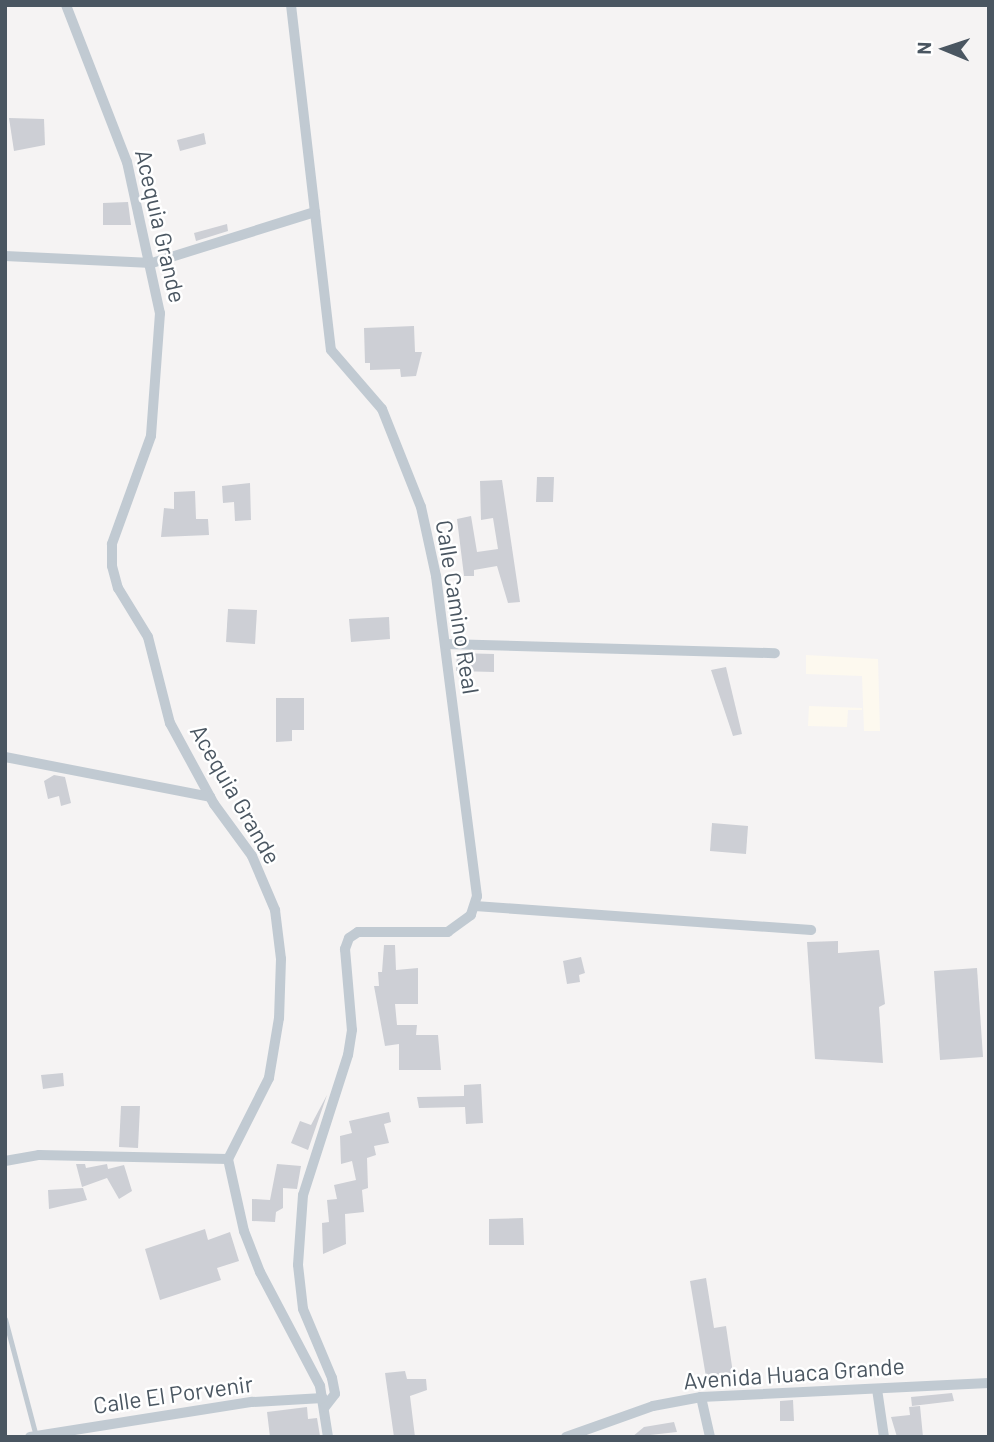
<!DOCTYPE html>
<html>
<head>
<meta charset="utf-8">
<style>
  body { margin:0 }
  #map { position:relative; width:994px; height:1442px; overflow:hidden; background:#f5f3f3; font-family:Barlow,sans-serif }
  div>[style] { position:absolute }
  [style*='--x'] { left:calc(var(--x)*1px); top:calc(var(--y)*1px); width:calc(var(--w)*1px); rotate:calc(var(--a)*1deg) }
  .commercial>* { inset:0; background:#fdf9ef }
  .building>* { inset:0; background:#cdcfd5 }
  .lane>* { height:5px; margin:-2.5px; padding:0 2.5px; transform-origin:2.5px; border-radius:2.5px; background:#c1cad2 }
  .street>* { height:10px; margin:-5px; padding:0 5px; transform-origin:5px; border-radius:5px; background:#c1cad2 }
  span { translate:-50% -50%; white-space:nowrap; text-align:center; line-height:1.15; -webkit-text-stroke:5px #fff; paint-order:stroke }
  .street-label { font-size:23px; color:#4a5661 }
  .frame { position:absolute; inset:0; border:7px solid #4a5661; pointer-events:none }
  .north { position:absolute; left:910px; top:14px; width:70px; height:70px; -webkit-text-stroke:5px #fff; paint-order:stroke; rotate:272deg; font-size:19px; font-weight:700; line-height:28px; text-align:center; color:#4a5661 }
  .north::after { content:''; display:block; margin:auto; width:24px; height:32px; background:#4a5661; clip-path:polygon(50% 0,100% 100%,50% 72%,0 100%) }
</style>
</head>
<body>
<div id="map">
  <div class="commercial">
    <div style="clip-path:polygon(806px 655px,878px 659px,880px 731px,864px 731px,862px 676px,806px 674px)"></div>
    <div style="clip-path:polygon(809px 706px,862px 708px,862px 710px,848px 710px,847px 727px,808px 726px)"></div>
  </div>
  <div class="building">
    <div style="clip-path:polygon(9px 118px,44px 119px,45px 145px,14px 151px)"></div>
    <div style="clip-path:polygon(204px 133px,206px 144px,180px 151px,177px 140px)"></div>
    <div style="clip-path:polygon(128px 202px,131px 225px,103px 225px,103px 203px)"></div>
    <div style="clip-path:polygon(227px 224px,228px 231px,196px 241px,194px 233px)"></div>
    <div style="clip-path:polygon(414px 326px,415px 352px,422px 352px,416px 376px,401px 377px,400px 369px,370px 370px,370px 363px,365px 363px,364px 328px)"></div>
    <div style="clip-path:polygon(537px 477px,554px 477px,553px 502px,536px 502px)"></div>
    <div style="clip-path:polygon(502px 480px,520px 602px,508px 603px,497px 566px,474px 570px,474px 576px,464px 576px,457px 519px,471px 516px,477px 552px,498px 549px,493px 518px,481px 520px,480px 481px)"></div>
    <div style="clip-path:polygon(250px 483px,251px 520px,235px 521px,234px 502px,223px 503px,222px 486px)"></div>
    <div style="clip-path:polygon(195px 491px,196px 519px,208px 519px,209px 535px,161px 537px,164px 508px,174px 509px,174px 492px)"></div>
    <div style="clip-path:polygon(228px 609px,257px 610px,255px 644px,226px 642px)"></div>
    <div style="clip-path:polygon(389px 617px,390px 639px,351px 642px,349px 619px)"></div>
    <div style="clip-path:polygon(457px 653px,494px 654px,494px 672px,456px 671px)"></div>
    <div style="clip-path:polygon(726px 667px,742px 734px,733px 736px,711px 670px)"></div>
    <div style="clip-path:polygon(276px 698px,304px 698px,304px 730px,292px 730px,292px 741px,276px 742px)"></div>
    <div style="clip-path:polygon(54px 775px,65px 777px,71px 803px,61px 806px,59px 796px,48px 799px,44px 781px)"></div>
    <div style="clip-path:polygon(712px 823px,748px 826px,746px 854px,710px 851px)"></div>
    <div style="clip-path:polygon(838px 941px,838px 953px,879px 950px,885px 1004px,879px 1007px,883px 1063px,815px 1059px,807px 942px)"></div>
    <div style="clip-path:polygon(384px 945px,395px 945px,396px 970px,418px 968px,418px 1004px,395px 1004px,397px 1025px,417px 1025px,416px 1035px,438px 1035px,441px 1070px,399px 1070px,399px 1044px,385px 1046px,374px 986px,379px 986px,378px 972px,382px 972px)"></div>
    <div style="clip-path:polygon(581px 957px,585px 973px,579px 975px,580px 982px,567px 984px,563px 961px)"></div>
    <div style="clip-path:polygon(977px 968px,983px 1057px,940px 1060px,934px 971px)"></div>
    <div style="clip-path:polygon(63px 1073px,64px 1086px,43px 1089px,41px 1075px)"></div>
    <div style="clip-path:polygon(481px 1084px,483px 1123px,466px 1124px,465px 1107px,419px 1108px,417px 1097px,464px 1096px,464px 1085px)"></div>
    <div style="clip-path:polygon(327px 1095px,308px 1150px,291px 1143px,300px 1121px,311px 1125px)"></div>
    <div style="clip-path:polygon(121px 1106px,140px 1106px,138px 1148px,119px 1147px)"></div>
    <div style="clip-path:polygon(389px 1112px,391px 1122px,384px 1124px,389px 1143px,374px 1146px,376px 1155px,367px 1158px,368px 1188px,362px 1190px,364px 1212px,345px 1214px,346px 1244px,323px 1254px,322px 1223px,329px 1222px,327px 1200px,337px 1199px,334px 1185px,356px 1180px,352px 1161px,341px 1164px,340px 1136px,352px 1133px,349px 1121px)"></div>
    <div style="clip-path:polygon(76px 1164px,85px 1164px,86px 1168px,107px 1164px,108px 1169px,124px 1165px,132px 1191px,119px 1199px,107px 1178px,82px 1187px)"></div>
    <div style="clip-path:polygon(277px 1164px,301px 1166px,297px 1189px,283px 1188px,283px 1208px,276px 1212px,275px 1222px,252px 1221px,252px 1199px,270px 1200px)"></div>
    <div style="clip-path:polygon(83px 1188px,87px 1200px,49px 1209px,48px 1190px)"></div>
    <div style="clip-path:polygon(523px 1218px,524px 1245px,489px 1245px,489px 1219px)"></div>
    <div style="clip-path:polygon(205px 1229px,208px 1240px,230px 1232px,239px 1261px,217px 1268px,221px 1280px,160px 1300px,145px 1249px)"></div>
    <div style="clip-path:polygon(706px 1278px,714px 1328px,726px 1326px,733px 1373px,706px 1377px,690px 1281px)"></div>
    <div style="clip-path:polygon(405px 1371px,407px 1379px,426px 1379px,427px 1390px,410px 1396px,415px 1437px,394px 1437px,385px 1373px)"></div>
    <div style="clip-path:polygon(952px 1393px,954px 1401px,912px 1406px,911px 1397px)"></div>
    <div style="clip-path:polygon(793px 1400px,794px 1421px,780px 1421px,780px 1401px)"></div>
    <div style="clip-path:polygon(920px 1406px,923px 1437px,897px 1437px,891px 1417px,910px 1415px,909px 1407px)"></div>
    <div style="clip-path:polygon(307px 1407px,308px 1419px,317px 1418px,320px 1436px,270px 1437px,267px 1412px)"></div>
    <div style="clip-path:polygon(674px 1422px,677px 1432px,632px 1437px,644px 1427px)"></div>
  </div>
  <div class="lane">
    <div style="--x:5;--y:1319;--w:121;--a:75.2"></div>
  </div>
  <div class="street">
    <div style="--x:66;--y:5;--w:168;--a:68.8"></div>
    <div style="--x:127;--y:162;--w:155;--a:77.7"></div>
    <div style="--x:160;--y:313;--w:123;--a:94.2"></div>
    <div style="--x:151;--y:436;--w:115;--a:109.9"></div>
    <div style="--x:112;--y:544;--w:22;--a:90"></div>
    <div style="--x:112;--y:566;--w:23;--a:75"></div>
    <div style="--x:118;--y:588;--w:57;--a:58.5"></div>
    <div style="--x:148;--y:637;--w:89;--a:75.7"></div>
    <div style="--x:170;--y:723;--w:92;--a:61.5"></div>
    <div style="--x:214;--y:804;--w:64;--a:53.8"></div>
    <div style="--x:252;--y:856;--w:59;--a:66.9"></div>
    <div style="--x:275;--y:910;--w:49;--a:83"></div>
    <div style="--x:281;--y:959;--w:59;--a:91.9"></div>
    <div style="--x:279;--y:1018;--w:61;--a:99.5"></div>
    <div style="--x:269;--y:1078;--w:91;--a:116.8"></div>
    <div style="--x:228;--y:1159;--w:74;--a:77.5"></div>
    <div style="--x:244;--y:1231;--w:44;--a:68.7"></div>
    <div style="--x:260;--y:1272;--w:129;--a:62.2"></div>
    <div style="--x:320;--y:1386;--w:52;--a:81.1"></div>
    <div style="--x:291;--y:5;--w:347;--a:83.4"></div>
    <div style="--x:331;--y:350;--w:78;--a:49.2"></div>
    <div style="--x:382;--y:409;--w:105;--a:68.3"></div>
    <div style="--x:421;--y:507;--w:71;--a:77.7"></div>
    <div style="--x:436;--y:576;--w:323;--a:82.7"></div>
    <div style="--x:477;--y:896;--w:20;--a:108"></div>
    <div style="--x:471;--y:915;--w:29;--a:144"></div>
    <div style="--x:448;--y:932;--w:90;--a:180"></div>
    <div style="--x:358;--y:932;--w:11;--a:146"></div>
    <div style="--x:349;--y:938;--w:12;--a:110"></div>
    <div style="--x:345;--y:949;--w:81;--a:85.1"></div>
    <div style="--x:352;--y:1030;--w:25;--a:99"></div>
    <div style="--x:348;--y:1055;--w:147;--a:107.8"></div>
    <div style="--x:303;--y:1195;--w:70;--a:94.1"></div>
    <div style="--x:298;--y:1265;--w:44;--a:83.5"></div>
    <div style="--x:303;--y:1309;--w:75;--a:67.2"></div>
    <div style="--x:332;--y:1378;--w:16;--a:79"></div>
    <div style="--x:335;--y:1394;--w:16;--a:128"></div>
    <div style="--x:5;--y:256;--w:147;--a:2.7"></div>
    <div style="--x:152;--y:263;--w:171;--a:-17.4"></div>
    <div style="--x:445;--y:644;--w:330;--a:1.6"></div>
    <div style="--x:5;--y:757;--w:209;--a:11"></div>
    <div style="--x:475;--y:906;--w:337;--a:4.1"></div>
    <div style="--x:5;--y:1161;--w:35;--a:-10"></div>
    <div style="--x:39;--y:1155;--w:189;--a:1.2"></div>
    <div style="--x:877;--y:1389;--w:49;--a:81.7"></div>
    <div style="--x:701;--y:1397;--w:41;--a:77.3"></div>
    <div style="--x:30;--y:1437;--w:225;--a:-9"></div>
    <div style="--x:252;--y:1402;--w:71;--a:-3.2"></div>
    <div style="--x:566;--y:1437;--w:92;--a:-19.6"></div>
    <div style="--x:653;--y:1406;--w:49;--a:-10.6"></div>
    <div style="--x:701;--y:1397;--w:288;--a:-2.8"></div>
  </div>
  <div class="street-label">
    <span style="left:161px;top:226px;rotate:77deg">Acequia Grande</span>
    <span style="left:458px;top:607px;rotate:81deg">Calle Camino Real</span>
    <span style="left:236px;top:794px;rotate:60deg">Acequia Grande</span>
    <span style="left:794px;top:1373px;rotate:-4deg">Avenida Huaca Grande</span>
    <span style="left:173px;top:1394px;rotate:-8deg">Calle El Porvenir</span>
  </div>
  <div class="frame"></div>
  <div class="north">N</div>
</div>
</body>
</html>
